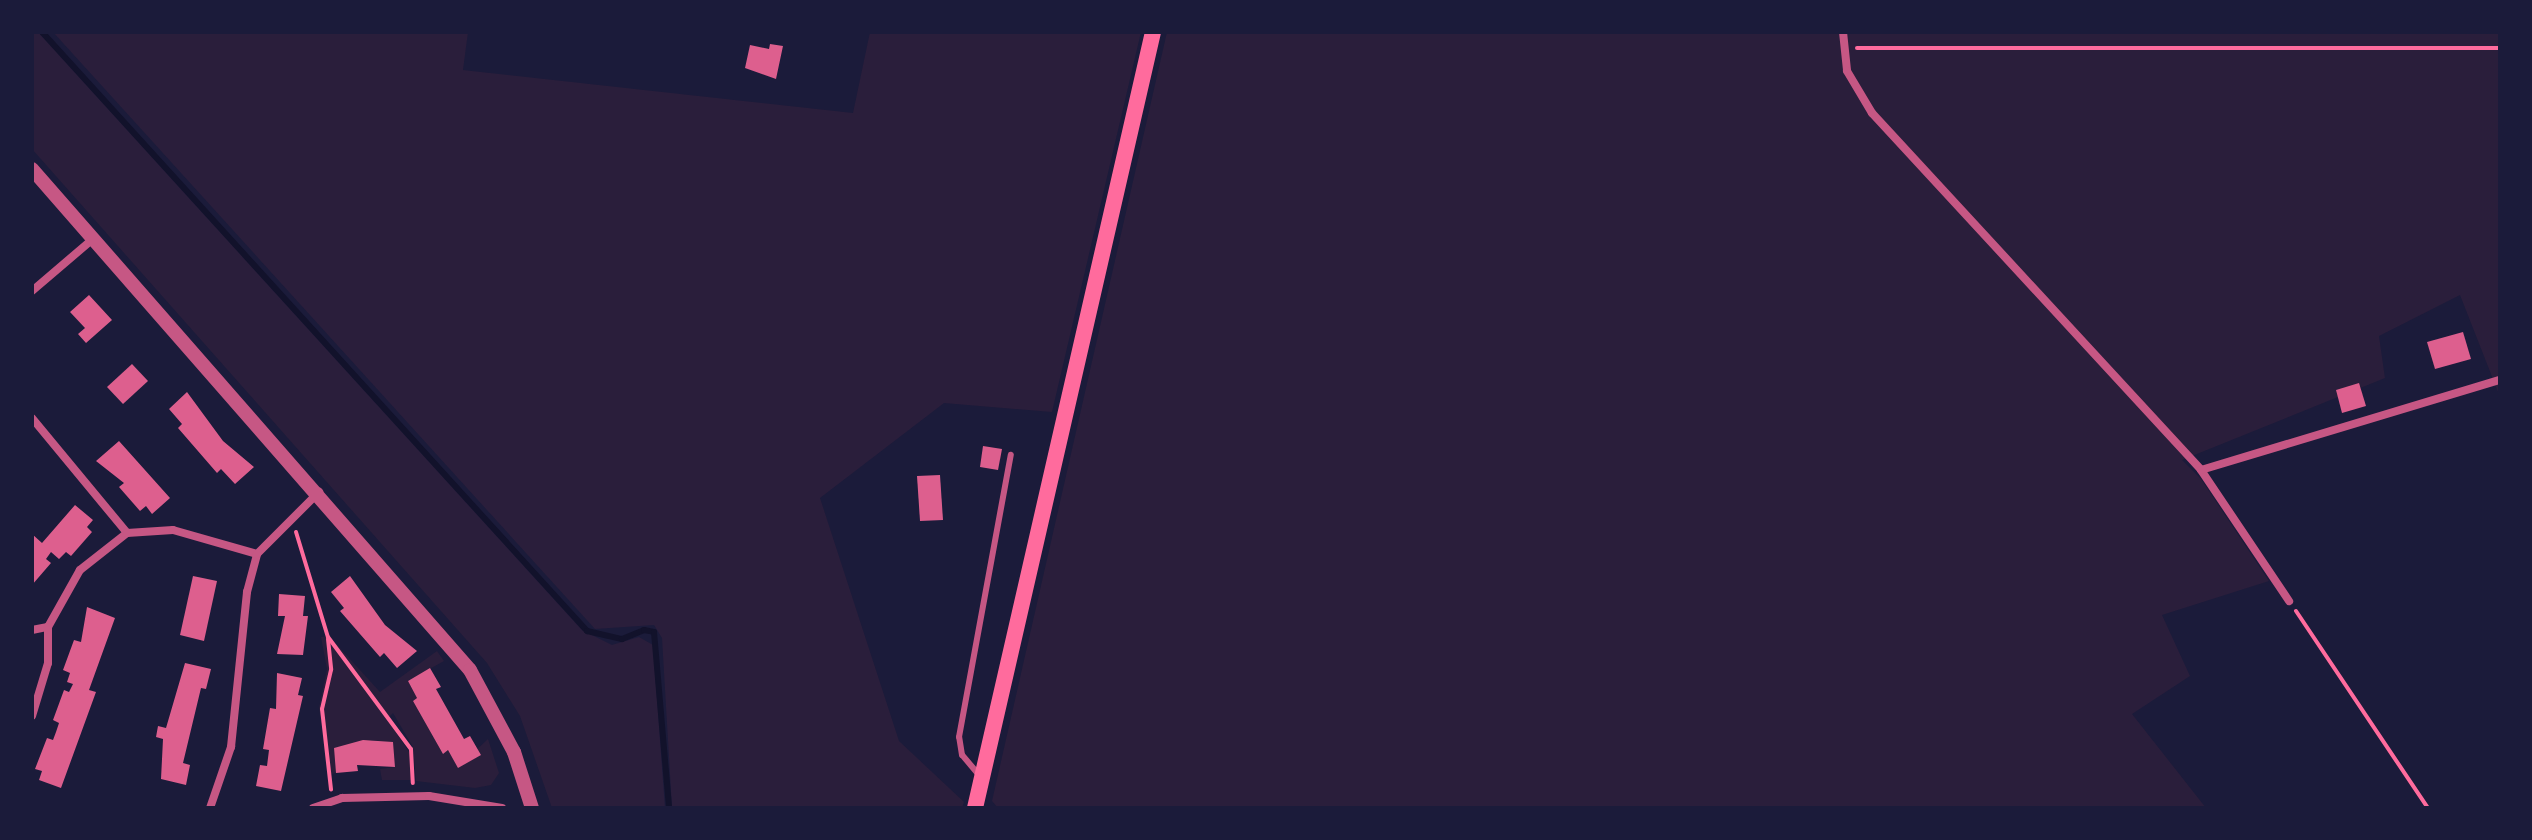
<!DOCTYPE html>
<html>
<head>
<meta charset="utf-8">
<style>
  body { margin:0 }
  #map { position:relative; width:2532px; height:840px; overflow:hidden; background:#1b1b3a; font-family:Lato,sans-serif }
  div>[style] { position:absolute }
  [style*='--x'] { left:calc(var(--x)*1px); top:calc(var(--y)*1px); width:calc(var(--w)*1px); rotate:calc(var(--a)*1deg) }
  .green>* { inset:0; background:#2a1e3b }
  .stream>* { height:6px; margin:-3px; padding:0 3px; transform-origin:3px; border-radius:3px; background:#12122b }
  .building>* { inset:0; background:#dd5f8e }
  .path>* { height:4px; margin:-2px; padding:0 2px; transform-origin:2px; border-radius:2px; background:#ff6b9d }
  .service>* { height:6px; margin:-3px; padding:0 3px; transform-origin:3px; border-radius:3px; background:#c65784 }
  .minor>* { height:8px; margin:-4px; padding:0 4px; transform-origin:4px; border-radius:4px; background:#c65784 }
  .tertiary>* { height:14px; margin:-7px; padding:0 7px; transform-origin:7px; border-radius:7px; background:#c65784 }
  .secondary>* { height:16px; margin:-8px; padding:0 8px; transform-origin:8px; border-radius:8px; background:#ff6b9d }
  span { translate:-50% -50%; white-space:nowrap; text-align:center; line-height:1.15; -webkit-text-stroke:7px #1b1b3a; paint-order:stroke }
  .frame { position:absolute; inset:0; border:34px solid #1b1b3a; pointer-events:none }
</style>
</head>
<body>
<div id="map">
  <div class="green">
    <div style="clip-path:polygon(32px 32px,38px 32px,582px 630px,612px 645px,639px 637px,653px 645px,665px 808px,552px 808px,520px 716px,487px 663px,32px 149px)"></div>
    <div style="clip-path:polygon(53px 32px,468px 32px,463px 70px,853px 113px,870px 32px,1141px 32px,1052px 412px,944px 403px,820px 498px,899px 741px,964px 802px,962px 808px,672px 808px,662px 638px,654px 625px,595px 629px)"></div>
    <div style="clip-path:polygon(1167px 32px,2500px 32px,2500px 397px,2460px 295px,2379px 336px,2385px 378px,2182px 460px,2201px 479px,2269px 581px,2162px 615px,2190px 676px,2132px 714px,2206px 808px,998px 808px,992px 801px)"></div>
    <div style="clip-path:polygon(329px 636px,380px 692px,437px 651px,444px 661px,408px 681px,417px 698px,413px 701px,444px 753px,448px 750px,458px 767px,488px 739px,499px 773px,491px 785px,475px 788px,416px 781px,413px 747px,393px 713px,387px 719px,409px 752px,411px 780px,382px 780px,380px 769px,395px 767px,393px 743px,372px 740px,334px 748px,336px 773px,331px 774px,319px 708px,327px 669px,321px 637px)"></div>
  </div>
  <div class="stream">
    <div style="--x:42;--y:32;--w:810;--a:47.7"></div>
    <div style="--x:587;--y:631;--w:36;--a:13"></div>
    <div style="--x:622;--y:639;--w:24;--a:-22"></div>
    <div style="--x:644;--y:630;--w:10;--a:11"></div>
    <div style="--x:654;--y:632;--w:177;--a:85.1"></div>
  </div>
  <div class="building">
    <div style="clip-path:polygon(770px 44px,783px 46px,776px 79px,745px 68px,750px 45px,769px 49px)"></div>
    <div style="clip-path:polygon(89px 295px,112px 320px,86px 343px,78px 334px,85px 328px,70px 312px)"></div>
    <div style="clip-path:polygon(2463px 332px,2471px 359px,2435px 369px,2427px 342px)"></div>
    <div style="clip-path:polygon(132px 364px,148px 381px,123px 404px,107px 387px)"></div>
    <div style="clip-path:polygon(2359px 383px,2366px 406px,2342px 413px,2336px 390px)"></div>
    <div style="clip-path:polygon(187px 392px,223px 441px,254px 467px,235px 484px,221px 469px,217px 473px,178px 428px,182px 424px,169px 409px)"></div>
    <div style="clip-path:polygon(119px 441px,170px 498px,152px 514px,146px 506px,140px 511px,119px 487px,124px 483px,96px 461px)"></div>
    <div style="clip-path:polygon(983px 446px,1002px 449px,998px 470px,980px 467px)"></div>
    <div style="clip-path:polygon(940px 475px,943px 520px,920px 521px,917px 476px)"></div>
    <div style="clip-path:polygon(75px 505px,93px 520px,87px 527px,92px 532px,71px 556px,66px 552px,59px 559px,51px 552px,46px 559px,51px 563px,32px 585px,32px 534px,42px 543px)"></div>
    <div style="clip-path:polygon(193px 576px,217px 581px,204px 641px,180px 635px)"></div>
    <div style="clip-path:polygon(350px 576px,385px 625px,417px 651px,397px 668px,384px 653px,380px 657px,340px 611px,344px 608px,331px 592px)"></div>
    <div style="clip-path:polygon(279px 594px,305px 596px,303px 616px,308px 616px,303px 655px,277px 654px,285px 616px,278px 616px)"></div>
    <div style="clip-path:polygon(87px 607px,115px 618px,89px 690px,96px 692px,61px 788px,39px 780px,42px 771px,35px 769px,47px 738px,53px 740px,56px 732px,59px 723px,53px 720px,64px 690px,69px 692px,73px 684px,67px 682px,70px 673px,63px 670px,74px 640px,81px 642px)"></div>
    <div style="clip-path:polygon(185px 663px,211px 669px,206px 689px,201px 688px,183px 763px,190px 765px,186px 785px,161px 779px,163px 739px,156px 737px,158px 726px,166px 728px)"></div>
    <div style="clip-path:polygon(430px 668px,441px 687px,436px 689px,464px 739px,470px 736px,481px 755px,458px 768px,448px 750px,443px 754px,413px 701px,417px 698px,408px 681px)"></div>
    <div style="clip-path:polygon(277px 673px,302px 678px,298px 695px,303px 696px,281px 791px,256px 786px,260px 765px,267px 766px,269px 750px,263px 749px,270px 708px,276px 709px)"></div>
    <div style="clip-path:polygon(363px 740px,393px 742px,395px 767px,357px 765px,358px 771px,336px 773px,334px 748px)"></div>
  </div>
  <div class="path">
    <div style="--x:1857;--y:48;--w:643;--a:0"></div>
    <div style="--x:296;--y:532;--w:110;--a:73.1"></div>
    <div style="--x:328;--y:637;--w:139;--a:53.5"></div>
    <div style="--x:411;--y:749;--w:34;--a:87"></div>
    <div style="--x:2296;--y:611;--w:237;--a:56.2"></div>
    <div style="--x:328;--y:639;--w:31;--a:84"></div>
    <div style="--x:331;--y:670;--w:40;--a:103"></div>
    <div style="--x:322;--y:709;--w:81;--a:83.6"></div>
  </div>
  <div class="service">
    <div style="--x:979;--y:775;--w:26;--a:-130"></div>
    <div style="--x:962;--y:755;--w:18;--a:-99"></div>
    <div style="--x:959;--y:737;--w:287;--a:-79.6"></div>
  </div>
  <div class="minor">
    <div style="--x:1843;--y:32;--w:39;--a:84"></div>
    <div style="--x:1847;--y:71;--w:49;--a:59.2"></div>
    <div style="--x:1872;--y:113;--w:485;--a:47.3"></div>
    <div style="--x:2201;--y:470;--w:158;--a:56.1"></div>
    <div style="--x:32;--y:291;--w:82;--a:-40.5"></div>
    <div style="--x:32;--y:418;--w:149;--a:50.4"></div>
    <div style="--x:2201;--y:470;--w:312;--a:-16.8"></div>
    <div style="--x:32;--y:630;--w:16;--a:-11"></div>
    <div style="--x:48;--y:627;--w:65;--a:-60.7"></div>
    <div style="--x:80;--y:570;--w:60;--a:-38.2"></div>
    <div style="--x:127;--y:533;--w:46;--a:-3.7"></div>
    <div style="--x:173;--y:530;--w:87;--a:15.9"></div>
    <div style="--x:32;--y:716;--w:55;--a:-73.2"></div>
    <div style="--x:48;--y:663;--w:36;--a:-90"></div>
    <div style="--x:210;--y:808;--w:65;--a:-71"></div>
    <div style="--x:231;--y:747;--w:156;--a:-84.1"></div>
    <div style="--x:247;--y:592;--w:39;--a:-75"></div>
    <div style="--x:257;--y:554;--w:88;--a:-45"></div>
    <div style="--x:313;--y:808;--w:31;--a:-19"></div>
    <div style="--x:342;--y:798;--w:87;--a:-1.3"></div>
    <div style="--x:429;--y:796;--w:74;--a:9.3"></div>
  </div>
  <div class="tertiary">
    <div style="--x:32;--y:169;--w:665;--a:48.84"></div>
    <div style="--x:470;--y:670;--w:93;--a:61.8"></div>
    <div style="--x:514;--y:752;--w:59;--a:72.2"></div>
  </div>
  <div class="secondary">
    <div style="--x:975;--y:808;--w:796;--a:-77.08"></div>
  </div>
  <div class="frame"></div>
</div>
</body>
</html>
